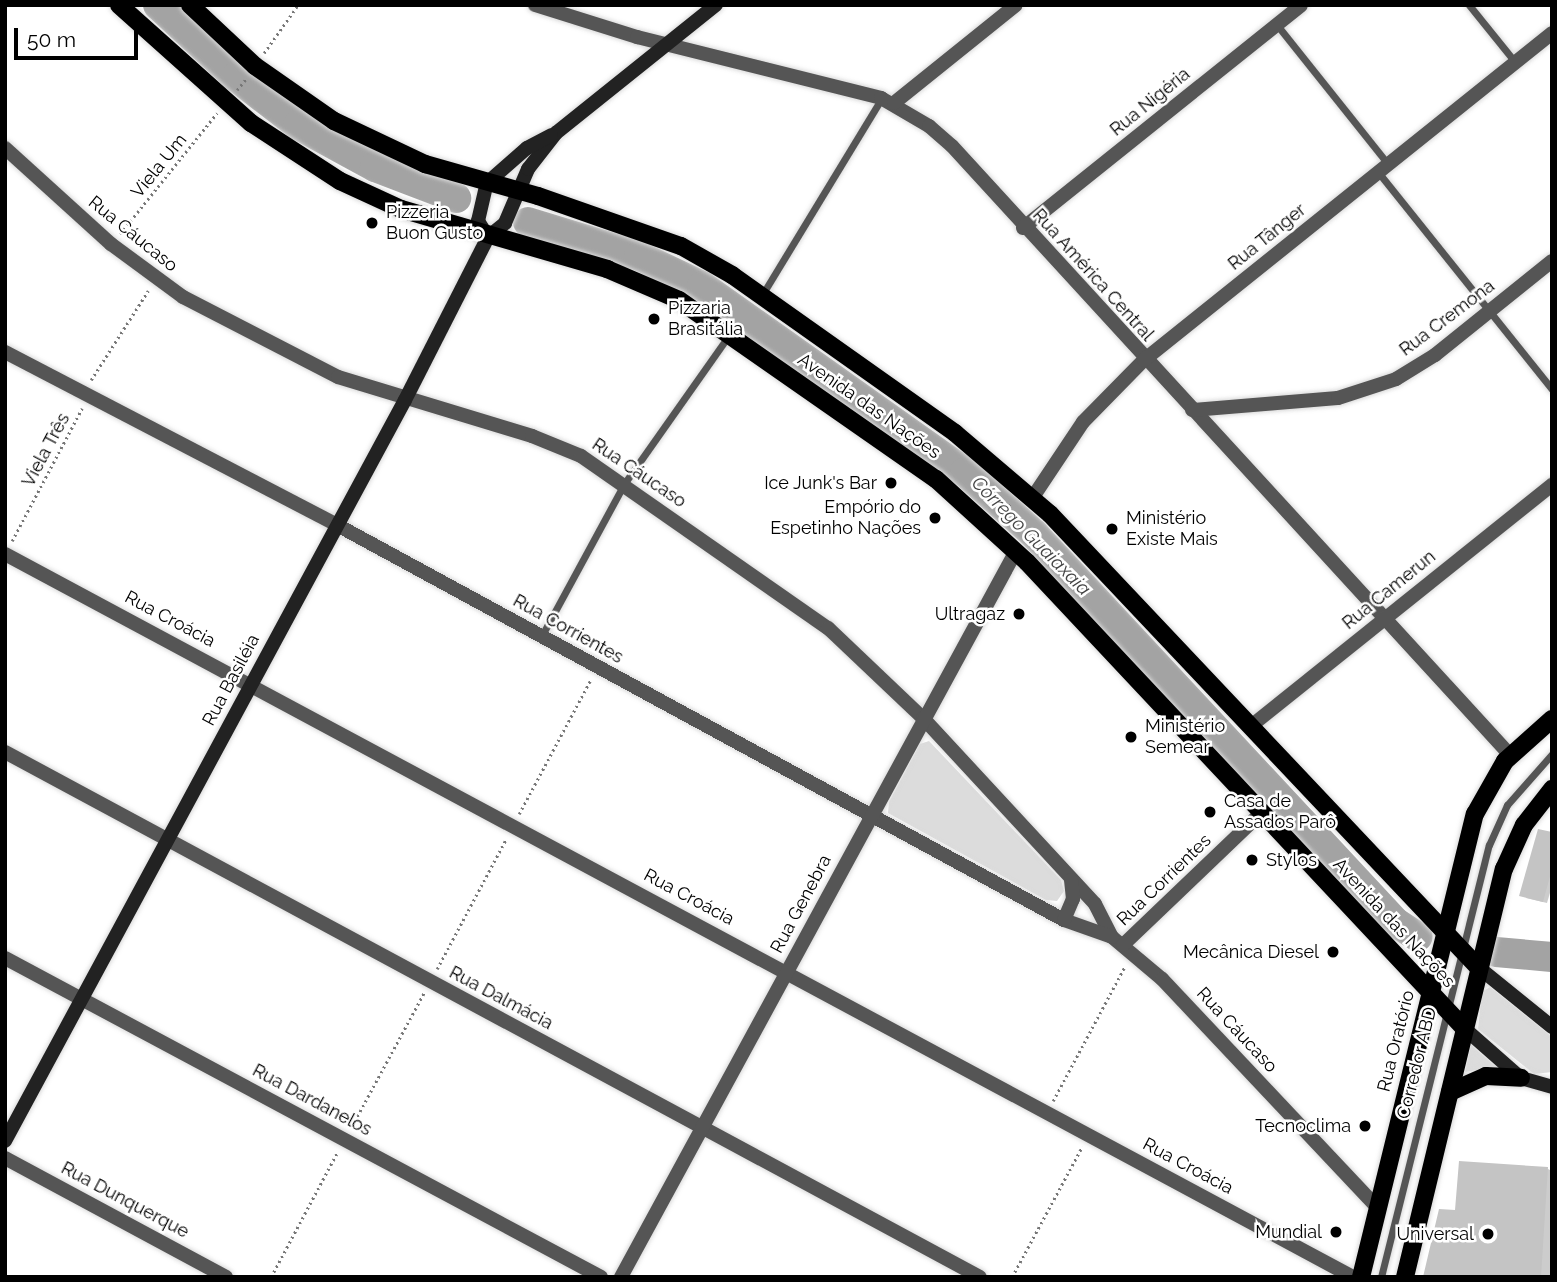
<!DOCTYPE html>
<html>
<head>
<meta charset="utf-8">
<style>
  body { margin:0 }
  #map { position:relative; width:1557px; height:1282px; overflow:hidden; background:#fff; font-family:Raleway,sans-serif }
  div>[style] { position:absolute }
  [style*='--x'] { left:calc(var(--x)*1px); top:calc(var(--y)*1px); width:calc(var(--w)*1px); rotate:calc(var(--a)*1deg) }
  .green>* { inset:0; background:#dcdcdc }
  .shadow>* { inset:0; background:#0003 }
  .river>* { height:30px; margin:-15px; padding:0 15px; transform-origin:15px; border-radius:15px; background:#a3a3a3 }
  .building>* { inset:0; background:#c4c4c4 }
  .path>* { height:2.5px; margin-top:-1.25px; transform-origin:0; background:repeating-linear-gradient(90deg,#777 0 2px,transparent 0 5.5px) }
  .roads { filter:drop-shadow(0 0 2px #dbdbdb) drop-shadow(0 0 2px #dbdbdb) }
  .lane>* { height:7px; margin:-3.5px; padding:0 3.5px; transform-origin:3.5px; border-radius:3.5px; background:#555 }
  .street>* { height:14px; margin:-7px; padding:0 7px; transform-origin:7px; border-radius:7px; background:#555 }
  .secondary>* { height:14px; margin:-7px; padding:0 7px; transform-origin:7px; border-radius:7px; background:#222 }
  .primary>* { height:18px; margin:-9px; padding:0 9px; transform-origin:9px; border-radius:9px; background:#000 }
  .dots>* { width:19px; height:19px; translate:-50% -50%; box-sizing:border-box; border:4px solid #fff; border-radius:50% }
  span { translate:-50% -50%; white-space:nowrap; text-align:center; line-height:1.15; -webkit-text-stroke:5px #fff; paint-order:stroke }
  .street-label { font-size:18px; color:#000 }
  .poi-label { font-size:18px; color:#000 }
  .left { translate:0 -50%; text-align:left }
  .right { translate:-100% -50%; text-align:right }
  .water-label { font-size:19px; color:#444; font-style:italic }
  .frame { position:absolute; inset:0; border:7px solid #000; pointer-events:none }
  .scale { position:absolute; left:14px; top:28px; width:124px; height:32px; box-sizing:border-box; border:4px solid #000; border-top:0; padding-left:9px; font-size:21px; line-height:24px; white-space:nowrap; color:#000; -webkit-text-stroke:5px #fff; paint-order:stroke }
</style>
</head>
<body>
<div id="map">
  <div class="green">
    <div style="clip-path:polygon(929px 741px,1061px 880px,1064px 891px,1057px 901px,1046px 900px,888px 813px,889px 802px,920px 744px)"></div>
    <div style="clip-path:polygon(1490px 987px,1552px 1037px,1552px 1072px,1534px 1074px,1478px 1029px,1482px 992px)"></div>
    <div style="clip-path:polygon(1471px 1045px,1496px 1067px,1465px 1072px)"></div>
  </div>
  <div class="shadow">
    <div style="clip-path:polygon(1552px 834px,1552px 886px,1547px 903px,1526px 898px)"></div>
    <div style="clip-path:polygon(1548px 1169px,1552px 1171px,1552px 1277px,1423px 1277px,1457px 1212px)"></div>
  </div>
  <div class="river">
    <div style="--x:158;--y:5;--w:106;--a:42.7"></div>
    <div style="--x:236;--y:77;--w:78;--a:37.7"></div>
    <div style="--x:298;--y:125;--w:88;--a:28.6"></div>
    <div style="--x:375;--y:167;--w:87;--a:20.9"></div>
    <div style="--x:528;--y:222;--w:116;--a:17"></div>
    <div style="--x:639;--y:256;--w:70;--a:25.5"></div>
    <div style="--x:702;--y:286;--w:322;--a:35.3"></div>
    <div style="--x:965;--y:472;--w:93;--a:41.9"></div>
    <div style="--x:1034;--y:534;--w:530;--a:47.06"></div>
    <div style="--x:1395;--y:922;--w:27;--a:33"></div>
    <div style="--x:1496;--y:952;--w:56;--a:5.1"></div>
  </div>
  <div class="building">
    <div style="clip-path:polygon(1538px 829px,1552px 832px,1552px 869px,1543px 902px,1519px 896px)"></div>
    <div style="clip-path:polygon(1459px 1161px,1548px 1167px,1541px 1277px,1423px 1277px,1439px 1209px,1455px 1210px)"></div>
  </div>
  <div class="path">
    <div style="--x:264;--y:53;--w:59;--a:-54.7"></div>
    <div style="--x:237;--y:90;--w:14;--a:-51"></div>
    <div style="--x:120;--y:234;--w:155;--a:-51.3"></div>
    <div style="--x:91;--y:380;--w:106;--a:-57.4"></div>
    <div style="--x:1001;--y:514;--w:15;--a:-48"></div>
    <div style="--x:12;--y:541;--w:150;--a:-62.2"></div>
    <div style="--x:519;--y:814;--w:151;--a:-61.9"></div>
    <div style="--x:437;--y:969;--w:147;--a:-62"></div>
    <div style="--x:1053;--y:1101;--w:151;--a:-61.9"></div>
    <div style="--x:352;--y:1126;--w:151;--a:-61.6"></div>
    <div style="--x:271;--y:1277;--w:140;--a:-62"></div>
    <div style="--x:1012;--y:1277;--w:148;--a:-61.7"></div>
  </div>
  <div class="roads">
    <div class="lane">
      <div style="--x:1469;--y:5;--w:73;--a:51.1"></div>
      <div style="--x:1277;--y:25;--w:178;--a:51.4"></div>
      <div style="--x:1378;--y:172;--w:278;--a:51.3"></div>
      <div style="--x:762;--y:295;--w:229;--a:-58.7"></div>
      <div style="--x:541;--y:637;--w:174;--a:-61.5"></div>
      <div style="--x:624;--y:484;--w:184;--a:-54.8"></div>
      <div style="--x:1381;--y:1277;--w:445;--a:-76"></div>
      <div style="--x:1489;--y:845;--w:44;--a:-65.8"></div>
      <div style="--x:1507;--y:805;--w:68;--a:-48.6"></div>
    </div>
    <div class="street">
      <div style="--x:535;--y:5;--w:107;--a:17.4"></div>
      <div style="--x:637;--y:37;--w:252;--a:14"></div>
      <div style="--x:881;--y:98;--w:56;--a:30.3"></div>
      <div style="--x:929;--y:126;--w:30;--a:41"></div>
      <div style="--x:952;--y:146;--w:826;--a:47.5"></div>
      <div style="--x:894;--y:103;--w:156;--a:-38.8"></div>
      <div style="--x:5;--y:148;--w:143;--a:42.2"></div>
      <div style="--x:111;--y:244;--w:89;--a:36.4"></div>
      <div style="--x:183;--y:297;--w:174;--a:27.3"></div>
      <div style="--x:338;--y:377;--w:203;--a:16.9"></div>
      <div style="--x:532;--y:436;--w:53;--a:22.2"></div>
      <div style="--x:581;--y:456;--w:301;--a:34.9"></div>
      <div style="--x:828;--y:628;--w:131;--a:43.5"></div>
      <div style="--x:923;--y:718;--w:253;--a:47.2"></div>
      <div style="--x:1095;--y:904;--w:37;--a:63"></div>
      <div style="--x:1112;--y:937;--w:65;--a:40"></div>
      <div style="--x:1162;--y:979;--w:313;--a:46.7"></div>
      <div style="--x:1023;--y:228;--w:356;--a:-38.7"></div>
      <div style="--x:5;--y:352;--w:374;--a:27.5"></div>
      <div style="--x:337;--y:525;--w:827;--a:28.52"></div>
      <div style="--x:1064;--y:920;--w:51;--a:19.5"></div>
      <div style="--x:1192;--y:410;--w:146;--a:-4.7"></div>
      <div style="--x:1338;--y:398;--w:61;--a:-18.1"></div>
      <div style="--x:1396;--y:379;--w:46;--a:-31.6"></div>
      <div style="--x:1435;--y:355;--w:150;--a:-38.8"></div>
      <div style="--x:1033;--y:497;--w:90;--a:-56.3"></div>
      <div style="--x:1083;--y:422;--w:87;--a:-45.5"></div>
      <div style="--x:1144;--y:360;--w:523;--a:-38.71"></div>
      <div style="--x:5;--y:554;--w:1530;--a:28.21"></div>
      <div style="--x:1251;--y:726;--w:386;--a:-38.7"></div>
      <div style="--x:5;--y:752;--w:1107;--a:28.3"></div>
      <div style="--x:1064;--y:920;--w:23;--a:-67"></div>
      <div style="--x:1073;--y:899;--w:19;--a:-96"></div>
      <div style="--x:1123;--y:945;--w:191;--a:-43.7"></div>
      <div style="--x:5;--y:958;--w:676;--a:28.16"></div>
      <div style="--x:5;--y:1158;--w:251;--a:28.3"></div>
      <div style="--x:621;--y:1277;--w:826;--a:-61.45"></div>
    </div>
    <div class="secondary">
      <div style="--x:488;--y:237;--w:22;--a:-39"></div>
      <div style="--x:505;--y:223;--w:59;--a:-66.9"></div>
      <div style="--x:528;--y:169;--w:46;--a:-52.1"></div>
      <div style="--x:556;--y:133;--w:205;--a:-38.7"></div>
      <div style="--x:488;--y:237;--w:19;--a:-122"></div>
      <div style="--x:478;--y:221;--w:39;--a:-77"></div>
      <div style="--x:487;--y:183;--w:53;--a:-41.2"></div>
      <div style="--x:527;--y:148;--w:27;--a:-28"></div>
      <div style="--x:1478;--y:967;--w:95;--a:39"></div>
      <div style="--x:1464;--y:1028;--w:76;--a:41.3"></div>
      <div style="--x:1521;--y:1078;--w:32;--a:16"></div>
      <div style="--x:5;--y:1141;--w:842;--a:-61.64"></div>
      <div style="--x:405;--y:400;--w:183;--a:-63"></div>
    </div>
    <div class="primary">
      <div style="--x:119;--y:5;--w:177;--a:41.8"></div>
      <div style="--x:251;--y:123;--w:106;--a:33.1"></div>
      <div style="--x:340;--y:181;--w:67;--a:24.7"></div>
      <div style="--x:401;--y:209;--w:215;--a:16.2"></div>
      <div style="--x:607;--y:269;--w:78;--a:23.3"></div>
      <div style="--x:679;--y:300;--w:313;--a:34.9"></div>
      <div style="--x:936;--y:479;--w:123;--a:42.4"></div>
      <div style="--x:1027;--y:562;--w:639;--a:46.84"></div>
      <div style="--x:190;--y:5;--w:89;--a:43.2"></div>
      <div style="--x:255;--y:66;--w:96;--a:34.8"></div>
      <div style="--x:334;--y:121;--w:101;--a:25.3"></div>
      <div style="--x:425;--y:164;--w:117;--a:15.8"></div>
      <div style="--x:538;--y:196;--w:151;--a:19.3"></div>
      <div style="--x:681;--y:246;--w:59;--a:29.6"></div>
      <div style="--x:732;--y:275;--w:273;--a:35.3"></div>
      <div style="--x:955;--y:433;--w:125;--a:40.5"></div>
      <div style="--x:1050;--y:514;--w:623;--a:46.63"></div>
      <div style="--x:1450;--y:1092;--w:39;--a:-24"></div>
      <div style="--x:1486;--y:1076;--w:35;--a:3"></div>
      <div style="--x:1361;--y:1277;--w:477;--a:-76.2"></div>
      <div style="--x:1475;--y:814;--w:61;--a:-60.5"></div>
      <div style="--x:1505;--y:761;--w:63;--a:-41.8"></div>
      <div style="--x:1405;--y:1277;--w:420;--a:-76.4"></div>
      <div style="--x:1504;--y:869;--w:48;--a:-65.6"></div>
      <div style="--x:1524;--y:825;--w:46;--a:-52.1"></div>
    </div>
  </div>
  <div class="dots">
    <div style="left:372px;top:223px;background:#000"></div>
    <div style="left:654px;top:319px;background:#000"></div>
    <div style="left:891px;top:483px;background:#000"></div>
    <div style="left:935px;top:518px;background:#000"></div>
    <div style="left:1112px;top:529px;background:#000"></div>
    <div style="left:1019px;top:614px;background:#000"></div>
    <div style="left:1131px;top:737px;background:#000"></div>
    <div style="left:1210px;top:812px;background:#000"></div>
    <div style="left:1252px;top:860px;background:#000"></div>
    <div style="left:1333px;top:952px;background:#000"></div>
    <div style="left:1365px;top:1126px;background:#000"></div>
    <div style="left:1336px;top:1232px;background:#000"></div>
    <div style="left:1488px;top:1234px;background:#000"></div>
  </div>
  <div class="street-label">
    <span style="left:1150px;top:102px;rotate:-39deg">Rua Nigéria</span>
    <span style="left:159px;top:166px;rotate:-51deg">Viela Um</span>
    <span style="left:133px;top:234px;rotate:39deg">Rua Cáucaso</span>
    <span style="left:1267px;top:237px;rotate:-39deg">Rua Tânger</span>
    <span style="left:1093px;top:275px;rotate:48deg">Rua América Central</span>
    <span style="left:1447px;top:318px;rotate:-37deg">Rua Cremona</span>
    <span style="left:869px;top:406px;rotate:35deg">Avenida das Nações</span>
    <span style="left:46px;top:450px;rotate:-62deg">Viela Três</span>
    <span style="left:639px;top:473px;rotate:34deg">Rua Cáucaso</span>
    <span style="left:1389px;top:590px;rotate:-39deg">Rua Camerun</span>
    <span style="left:170px;top:619px;rotate:28deg">Rua Croácia</span>
    <span style="left:568px;top:629px;rotate:29deg">Rua Corrientes</span>
    <span style="left:231px;top:680px;rotate:-62deg">Rua Basiléia</span>
    <span style="left:1164px;top:880px;rotate:-44deg">Rua Corrientes</span>
    <span style="left:689px;top:897px;rotate:28deg">Rua Croácia</span>
    <span style="left:801px;top:904px;rotate:-62deg">Rua Genebra</span>
    <span style="left:1394px;top:923px;rotate:47deg">Avenida das Nações</span>
    <span style="left:501px;top:998px;rotate:28deg">Rua Dalmácia</span>
    <span style="left:1237px;top:1030px;rotate:47deg">Rua Cáucaso</span>
    <span style="left:1396px;top:1041px;rotate:-76deg">Rua Oratório</span>
    <span style="left:1417px;top:1063px;rotate:-76deg">Corredor ABD</span>
    <span style="left:312px;top:1100px;rotate:28deg">Rua Dardanelos</span>
    <span style="left:1188px;top:1166px;rotate:28deg">Rua Croácia</span>
    <span style="left:125px;top:1200px;rotate:28deg">Rua Dunquerque</span>
  </div>
  <div class="poi-label">
    <span class="left" style="left:386px;top:223px">Pizzeria<br>Buon Gusto</span>
    <span class="left" style="left:668px;top:319px">Pizzaria<br>Brasitália</span>
    <span class="right" style="left:877px;top:483px">Ice Junk's Bar</span>
    <span class="right" style="left:921px;top:518px">Empório do<br>Espetinho Nações</span>
    <span class="left" style="left:1126px;top:529px">Ministério<br>Existe Mais</span>
    <span class="right" style="left:1005px;top:614px">Ultragaz</span>
    <span class="left" style="left:1145px;top:737px">Ministério<br>Semear</span>
    <span class="left" style="left:1224px;top:812px">Casa de<br>Assados Parô</span>
    <span class="left" style="left:1266px;top:860px">Stylos</span>
    <span class="right" style="left:1319px;top:952px">Mecânica Diesel</span>
    <span class="right" style="left:1351px;top:1126px">Tecnoclima</span>
    <span class="right" style="left:1322px;top:1232px">Mundial</span>
    <span class="right" style="left:1474px;top:1234px">Universal</span>
  </div>
  <div class="water-label">
    <span style="left:1031px;top:536px;rotate:45deg">Córrego Guaiaxaia</span>
  </div>
  <div class="frame"></div>
  <div class="scale">50 m</div>
</div>
</body>
</html>
